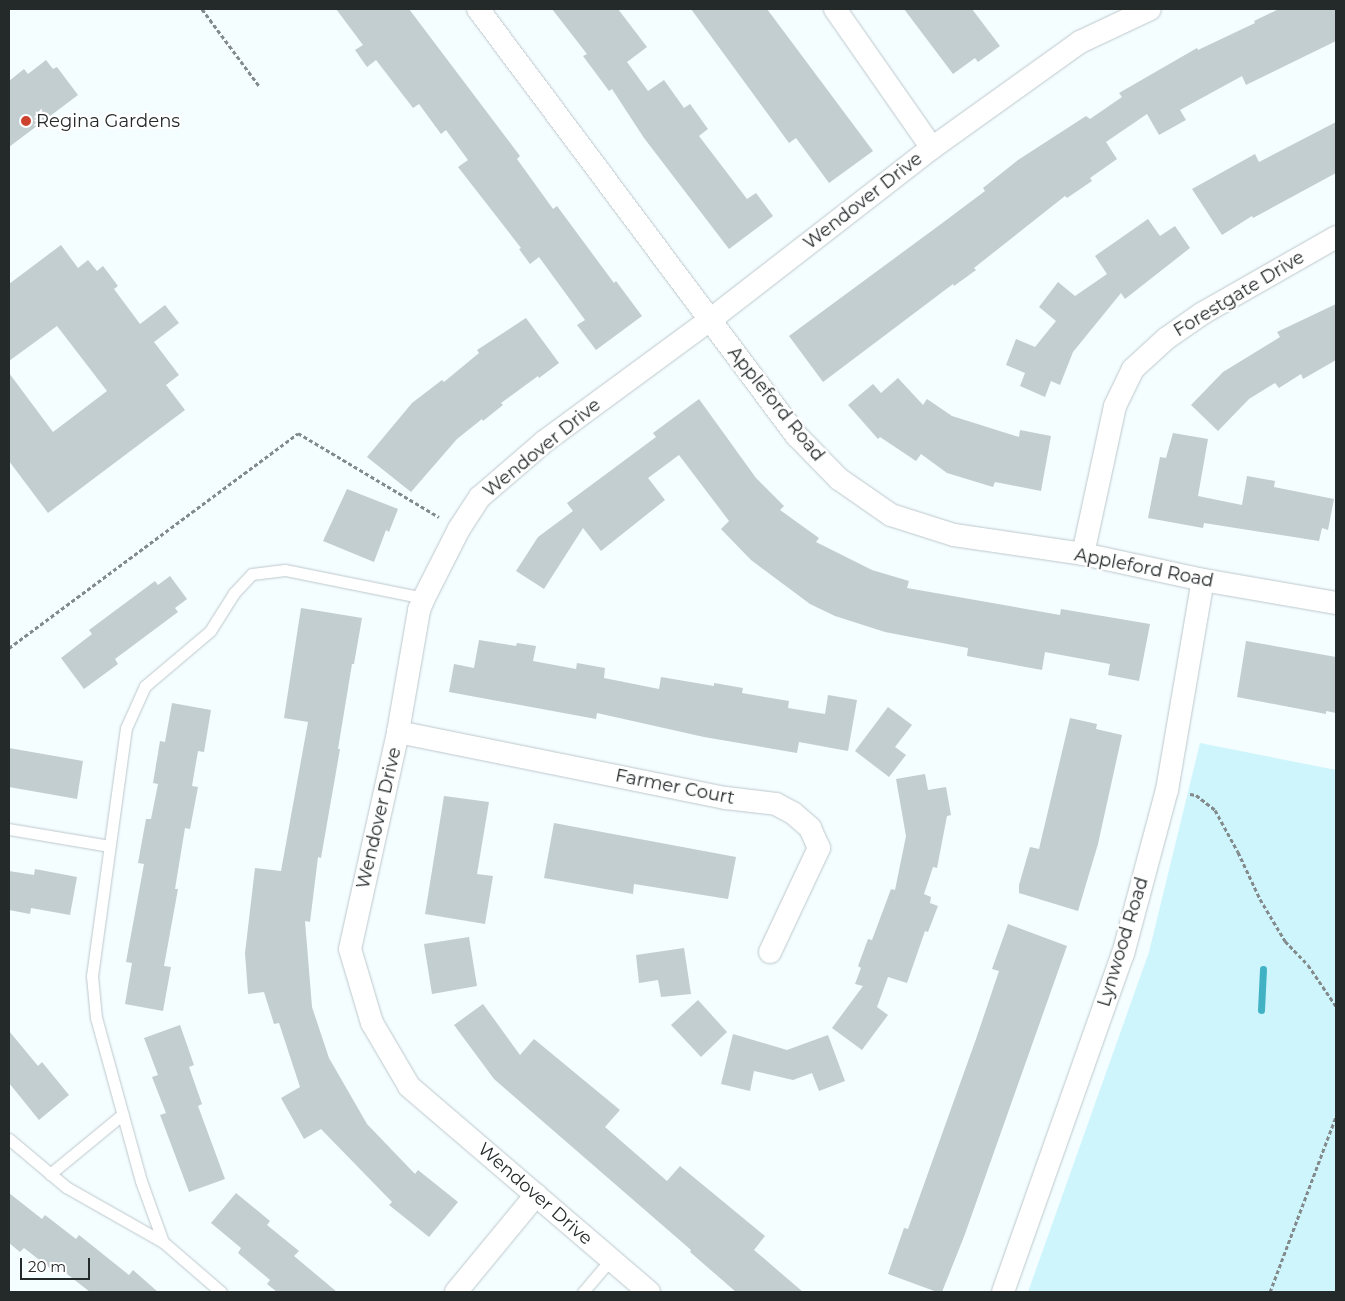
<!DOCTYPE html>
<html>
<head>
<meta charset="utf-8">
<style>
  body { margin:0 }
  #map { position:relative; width:1345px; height:1301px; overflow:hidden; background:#f4fdff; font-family:Montserrat,sans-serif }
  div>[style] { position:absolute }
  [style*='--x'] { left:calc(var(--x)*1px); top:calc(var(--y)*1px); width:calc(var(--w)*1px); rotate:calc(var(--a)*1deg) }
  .green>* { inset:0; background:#cef5fc }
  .stream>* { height:7px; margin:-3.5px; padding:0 3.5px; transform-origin:3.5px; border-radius:3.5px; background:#41b2c4 }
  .building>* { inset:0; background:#c3ced0 }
  .path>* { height:3px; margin-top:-1.5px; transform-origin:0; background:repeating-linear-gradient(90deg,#838a8b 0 4px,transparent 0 6.5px) }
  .roads { filter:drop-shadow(0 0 1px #bdc8cb) drop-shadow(0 0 1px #bdc8cb) }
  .lane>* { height:11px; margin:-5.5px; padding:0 5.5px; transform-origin:5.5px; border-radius:5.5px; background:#fff }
  .street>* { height:22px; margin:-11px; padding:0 11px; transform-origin:11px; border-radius:11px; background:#fff }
  .dots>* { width:14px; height:14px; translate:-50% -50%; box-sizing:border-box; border:2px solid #fff; border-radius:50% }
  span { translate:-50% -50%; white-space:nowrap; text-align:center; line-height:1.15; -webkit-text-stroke:4.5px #fff; paint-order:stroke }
  .poi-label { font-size:18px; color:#242929 }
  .left { translate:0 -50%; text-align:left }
  .street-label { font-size:18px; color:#242929 }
  .frame { position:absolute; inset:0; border:10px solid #242929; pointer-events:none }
  .scale { position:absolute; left:20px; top:1258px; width:70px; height:22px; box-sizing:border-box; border:2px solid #242929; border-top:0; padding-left:6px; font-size:15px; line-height:18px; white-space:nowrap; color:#242929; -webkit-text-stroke:4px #fff; paint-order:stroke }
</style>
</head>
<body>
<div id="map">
  <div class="green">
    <div style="clip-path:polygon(1200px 743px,1336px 770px,1336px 1292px,1028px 1292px,1149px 952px)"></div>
  </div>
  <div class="stream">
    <div style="--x:1261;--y:1010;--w:41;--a:-87.2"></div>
  </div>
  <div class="building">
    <div style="clip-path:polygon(336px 9px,409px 9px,520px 156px,517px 159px,553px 209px,557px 206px,614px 283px,616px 281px,642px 316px,596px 350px,577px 325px,585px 320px,539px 257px,530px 264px,519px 249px,521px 248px,458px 167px,468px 160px,446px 130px,441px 134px,419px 104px,413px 108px,376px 60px,367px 67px,355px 50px,363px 45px)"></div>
    <div style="clip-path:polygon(552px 9px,618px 9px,647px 47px,627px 62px,648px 91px,664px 80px,684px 108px,690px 104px,708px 129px,699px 136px,747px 199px,756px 193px,773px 216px,729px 249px,644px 138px,612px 89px,609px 91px,583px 56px,587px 54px)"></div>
    <div style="clip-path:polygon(691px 9px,767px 9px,873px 151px,829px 183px,796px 138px,789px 143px)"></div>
    <div style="clip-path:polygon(904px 9px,972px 9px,1000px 46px,978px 62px,975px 58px,953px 74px)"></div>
    <div style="clip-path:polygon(1279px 9px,1336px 9px,1336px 41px,1246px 85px,1242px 76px,1180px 110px,1186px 120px,1159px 135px,1147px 114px,1106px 142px,1117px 159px,1090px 178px,1092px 181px,1067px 198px,1065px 196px,974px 268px,976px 270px,954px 286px,953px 284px,823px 382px,789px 336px,941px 224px,985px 191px,983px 188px,1018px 160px,1086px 116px,1090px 119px,1122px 97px,1119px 93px,1197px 48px,1198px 50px,1255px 23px,1254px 21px)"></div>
    <div style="clip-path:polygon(46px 60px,53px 69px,57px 67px,78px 95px,9px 147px,9px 81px,24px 69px,28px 74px)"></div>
    <div style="clip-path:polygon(1336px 122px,1336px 173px,1253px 218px,1252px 216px,1222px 235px,1192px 189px,1255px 154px,1259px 162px)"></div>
    <div style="clip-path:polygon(1148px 219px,1160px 236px,1175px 226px,1190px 248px,1125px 299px,1121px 293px,1073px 352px,1060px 385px,1051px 381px,1045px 397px,1020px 386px,1025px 373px,1006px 365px,1016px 339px,1035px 347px,1056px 321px,1039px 307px,1058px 282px,1075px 296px,1107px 274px,1095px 256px)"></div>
    <div style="clip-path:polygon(61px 245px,78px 268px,88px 260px,97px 271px,103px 266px,118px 286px,114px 289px,140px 324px,165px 305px,179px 323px,154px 342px,179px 375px,166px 385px,185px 410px,48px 513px,9px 461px,9px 373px,53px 432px,107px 391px,57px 326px,9px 361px,9px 284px)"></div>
    <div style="clip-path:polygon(1336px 304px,1336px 360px,1303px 379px,1301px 374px,1279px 388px,1275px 383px,1249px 399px,1218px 431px,1191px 405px,1223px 372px,1280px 337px,1277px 332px)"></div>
    <div style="clip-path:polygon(526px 318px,559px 363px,539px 378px,538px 376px,501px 403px,503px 405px,483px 421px,482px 419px,457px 439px,411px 492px,367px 457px,412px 403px,442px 380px,444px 382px,479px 353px,477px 350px)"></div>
    <div style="clip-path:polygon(898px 378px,923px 405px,927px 399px,952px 416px,1019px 437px,1020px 430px,1051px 436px,1041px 491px,995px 482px,993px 487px,947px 473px,921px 454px,916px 461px,880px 437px,878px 439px,848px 405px,873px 384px,881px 393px)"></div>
    <div style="clip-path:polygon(699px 399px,756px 478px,784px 506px,780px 510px,819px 538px,816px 542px,872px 570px,909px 581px,907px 588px,1060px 615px,1061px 609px,1150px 624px,1139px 681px,1108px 675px,1110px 664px,1045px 652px,1042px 670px,967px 656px,968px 648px,885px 632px,835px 616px,810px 604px,751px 560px,721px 529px,729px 521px,679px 455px,648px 478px,665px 500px,601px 551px,583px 528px,544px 589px,516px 571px,538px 537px,573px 511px,567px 503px,656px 437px,653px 433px)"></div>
    <div style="clip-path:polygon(1173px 433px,1208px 439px,1198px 496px,1242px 505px,1247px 476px,1275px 481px,1274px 487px,1334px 499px,1328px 530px,1322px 528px,1319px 541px,1204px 523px,1203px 528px,1148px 518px,1160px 457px,1166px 458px)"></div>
    <div style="clip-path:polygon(347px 489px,398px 509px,389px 532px,386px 530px,374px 562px,323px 541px)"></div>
    <div style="clip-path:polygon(170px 576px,187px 599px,175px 608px,178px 612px,115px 659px,118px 664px,84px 689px,61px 658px,92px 634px,89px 630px,155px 581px,158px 585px)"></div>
    <div style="clip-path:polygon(301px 608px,362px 618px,354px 664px,352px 664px,338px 749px,340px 749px,321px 858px,318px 857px,310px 922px,305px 921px,312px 1007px,329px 1058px,367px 1124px,415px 1174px,418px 1170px,458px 1202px,429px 1237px,389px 1205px,392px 1202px,321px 1129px,304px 1139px,281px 1098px,300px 1087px,279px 1023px,274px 1024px,264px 992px,248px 994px,245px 953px,255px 868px,281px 871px,308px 722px,284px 718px)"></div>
    <div style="clip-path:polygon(479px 640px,516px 646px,517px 643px,536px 646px,533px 661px,576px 669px,577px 663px,605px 668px,604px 678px,659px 689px,661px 677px,714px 686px,714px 683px,743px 688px,742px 693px,789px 701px,788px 708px,825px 714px,828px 695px,857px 700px,848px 751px,799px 742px,797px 753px,704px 737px,597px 713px,596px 719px,449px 692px,454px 664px,474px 668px)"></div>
    <div style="clip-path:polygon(1246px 641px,1336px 657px,1336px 713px,1326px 711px,1326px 714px,1237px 697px)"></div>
    <div style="clip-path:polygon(172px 703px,211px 710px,204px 752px,198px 751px,192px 786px,198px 787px,190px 829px,185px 828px,175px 889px,178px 889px,164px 966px,171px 967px,163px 1011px,125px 1004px,132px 963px,126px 962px,144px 864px,138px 863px,146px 819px,151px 819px,158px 784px,153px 783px,160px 741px,165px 742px)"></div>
    <div style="clip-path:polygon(888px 707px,912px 725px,895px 747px,906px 755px,889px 777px,855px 751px)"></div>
    <div style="clip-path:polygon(1070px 718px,1097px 724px,1096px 729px,1122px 735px,1098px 844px,1078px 911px,1019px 893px,1019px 885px,1030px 847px,1039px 849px)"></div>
    <div style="clip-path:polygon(9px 748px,83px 761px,77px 799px,9px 787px)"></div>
    <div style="clip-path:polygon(925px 774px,928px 790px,946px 787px,951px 815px,947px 816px,937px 868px,933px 867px,924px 894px,931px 897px,930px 903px,938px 906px,928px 932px,925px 931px,907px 983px,888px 977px,877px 1007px,888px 1015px,862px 1050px,832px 1028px,863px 986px,855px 984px,861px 968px,858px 966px,868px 939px,872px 940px,891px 889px,895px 890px,906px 836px,896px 779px)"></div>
    <div style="clip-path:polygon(444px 796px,489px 802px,477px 874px,493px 876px,485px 924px,425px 914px)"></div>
    <div style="clip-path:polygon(554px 823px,736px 857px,728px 899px,634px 884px,633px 894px,544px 878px)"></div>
    <div style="clip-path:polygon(35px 869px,77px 877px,70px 915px,31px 908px,30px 914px,9px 910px,9px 871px,34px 875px)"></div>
    <div style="clip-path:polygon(1008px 924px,1067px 946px,965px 1234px,942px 1292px,937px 1292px,888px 1274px,904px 1228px,908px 1229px,976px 1039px,999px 971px,992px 969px)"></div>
    <div style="clip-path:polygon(469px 937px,477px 986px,432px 994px,424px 944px)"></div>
    <div style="clip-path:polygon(684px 948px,691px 994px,661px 997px,658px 980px,639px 983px,636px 955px)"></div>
    <div style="clip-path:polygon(698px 1000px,727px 1032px,701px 1057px,671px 1025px)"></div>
    <div style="clip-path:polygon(483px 1004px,520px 1055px,534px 1039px,620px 1110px,605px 1127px,667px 1181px,680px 1166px,765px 1236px,754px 1250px,803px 1292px,736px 1292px,690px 1252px,691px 1250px,494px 1079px,454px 1025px)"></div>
    <div style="clip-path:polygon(180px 1025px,194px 1065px,189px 1067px,202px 1104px,198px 1106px,225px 1179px,189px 1192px,160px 1115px,166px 1113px,152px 1077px,158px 1075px,144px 1038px)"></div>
    <div style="clip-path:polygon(9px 1031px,38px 1066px,42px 1062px,69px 1095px,39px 1120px,9px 1083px)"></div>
    <div style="clip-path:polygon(733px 1034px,787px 1050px,828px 1035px,845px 1081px,819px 1091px,812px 1073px,793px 1080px,754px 1071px,750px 1091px,721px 1084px)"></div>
    <div style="clip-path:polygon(9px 1193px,42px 1219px,45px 1215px,76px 1239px,79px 1235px,129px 1275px,133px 1270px,158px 1292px,90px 1292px,58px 1267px,55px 1272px,24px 1248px,20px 1252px,9px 1243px)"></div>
    <div style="clip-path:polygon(236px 1193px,270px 1221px,267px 1225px,299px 1251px,294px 1256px,337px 1292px,277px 1292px,267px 1284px,270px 1280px,238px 1253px,241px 1248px,211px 1223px)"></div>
  </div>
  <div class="path">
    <div style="--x:202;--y:9;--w:97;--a:53.4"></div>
    <div style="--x:9;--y:648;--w:360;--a:-36.6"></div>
    <div style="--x:298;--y:433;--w:164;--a:30.8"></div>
    <div style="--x:1190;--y:794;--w:6;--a:9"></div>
    <div style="--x:1196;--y:795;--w:24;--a:38"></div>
    <div style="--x:1215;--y:810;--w:48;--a:61.3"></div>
    <div style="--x:1238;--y:852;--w:52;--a:64.9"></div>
    <div style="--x:1260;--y:899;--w:49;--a:59.2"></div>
    <div style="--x:1285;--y:941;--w:33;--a:46"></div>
    <div style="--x:1308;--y:965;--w:50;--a:55.7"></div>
    <div style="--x:1270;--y:1292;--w:188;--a:-69.4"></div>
  </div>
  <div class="roads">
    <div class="lane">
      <div style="--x:9;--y:829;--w:101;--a:9.6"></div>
      <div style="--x:9;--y:1139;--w:75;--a:40.1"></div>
      <div style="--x:66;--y:1187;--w:112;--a:29.6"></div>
      <div style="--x:50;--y:1174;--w:94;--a:-39.4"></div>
      <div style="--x:221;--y:1292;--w:77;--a:-139.2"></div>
      <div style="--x:163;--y:1242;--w:65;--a:-109.8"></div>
      <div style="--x:141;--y:1181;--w:169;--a:-105.4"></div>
      <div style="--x:96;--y:1018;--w:42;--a:-95.4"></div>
      <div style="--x:92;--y:976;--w:250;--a:-82.2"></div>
      <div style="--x:126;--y:728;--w:46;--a:-65.7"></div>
      <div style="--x:145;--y:686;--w:85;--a:-40.2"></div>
      <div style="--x:210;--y:631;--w:45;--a:-57.7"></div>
      <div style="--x:234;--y:593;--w:26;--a:-47"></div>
      <div style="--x:252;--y:574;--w:33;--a:-7"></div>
      <div style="--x:285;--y:570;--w:142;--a:11.4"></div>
      <div style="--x:583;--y:1292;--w:43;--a:-49.7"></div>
    </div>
    <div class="street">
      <div style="--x:478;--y:9;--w:532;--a:53.26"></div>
      <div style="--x:796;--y:435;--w:62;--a:45.7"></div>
      <div style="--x:839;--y:479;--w:63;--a:34.7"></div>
      <div style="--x:891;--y:515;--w:66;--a:17.6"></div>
      <div style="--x:954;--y:535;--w:130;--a:8.4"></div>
      <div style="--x:1083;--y:554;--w:123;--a:12.2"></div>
      <div style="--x:1203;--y:580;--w:135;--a:9.8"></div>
      <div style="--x:835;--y:9;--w:169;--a:55.1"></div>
      <div style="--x:1083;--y:554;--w:151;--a:-77.8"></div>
      <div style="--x:1115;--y:406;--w:41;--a:-64.1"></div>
      <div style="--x:1133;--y:369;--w:46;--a:-42.4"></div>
      <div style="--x:1167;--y:338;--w:44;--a:-34.8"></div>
      <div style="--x:1203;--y:313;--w:153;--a:-29.7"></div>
      <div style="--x:398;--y:732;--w:335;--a:11.4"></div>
      <div style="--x:726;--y:798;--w:50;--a:6.8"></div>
      <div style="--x:776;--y:804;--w:19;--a:28"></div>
      <div style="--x:793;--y:813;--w:23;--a:41"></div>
      <div style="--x:810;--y:828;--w:22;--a:66"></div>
      <div style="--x:819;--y:848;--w:115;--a:115.2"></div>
      <div style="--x:456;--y:1292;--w:126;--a:-50.5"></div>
      <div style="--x:649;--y:1292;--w:316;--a:-139.4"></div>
      <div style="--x:409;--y:1086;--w:73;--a:-120.4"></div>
      <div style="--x:372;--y:1023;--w:77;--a:-106.6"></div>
      <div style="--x:350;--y:949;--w:222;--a:-77.5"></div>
      <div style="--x:398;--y:732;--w:124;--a:-80.2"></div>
      <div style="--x:419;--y:610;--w:13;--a:-67"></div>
      <div style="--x:424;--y:598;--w:77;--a:-63.1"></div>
      <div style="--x:459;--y:529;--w:38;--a:-57"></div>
      <div style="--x:480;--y:497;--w:86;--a:-40.7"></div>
      <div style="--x:545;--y:441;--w:205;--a:-36.3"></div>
      <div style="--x:710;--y:320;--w:281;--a:-37.8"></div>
      <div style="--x:932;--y:148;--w:182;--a:-35.6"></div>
      <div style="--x:1080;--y:42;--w:77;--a:-25.2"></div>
      <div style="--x:1003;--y:1292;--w:359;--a:-70.5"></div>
      <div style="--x:1123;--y:954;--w:170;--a:-75"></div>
      <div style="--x:1167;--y:790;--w:213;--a:-80.3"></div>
    </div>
  </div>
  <div class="dots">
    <div style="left:26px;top:121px;background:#cd412f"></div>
  </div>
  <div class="poi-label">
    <span class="left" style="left:36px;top:121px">Regina Gardens</span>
  </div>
  <div class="street-label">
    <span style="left:863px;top:201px;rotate:-38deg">Wendover Drive</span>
    <span style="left:1239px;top:294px;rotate:-31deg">Forestgate Drive</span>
    <span style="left:776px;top:404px;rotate:51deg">Appleford Road</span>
    <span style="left:542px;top:448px;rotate:-39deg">Wendover Drive</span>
    <span style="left:1144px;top:568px;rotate:11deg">Appleford Road</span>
    <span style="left:675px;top:787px;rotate:11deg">Farmer Court</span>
    <span style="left:379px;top:818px;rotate:-77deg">Wendover Drive</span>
    <span style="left:1123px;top:942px;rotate:-73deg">Lynwood Road</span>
    <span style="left:535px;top:1194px;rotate:41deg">Wendover Drive</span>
  </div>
  <div class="frame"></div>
  <div class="scale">20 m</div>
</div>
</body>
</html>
